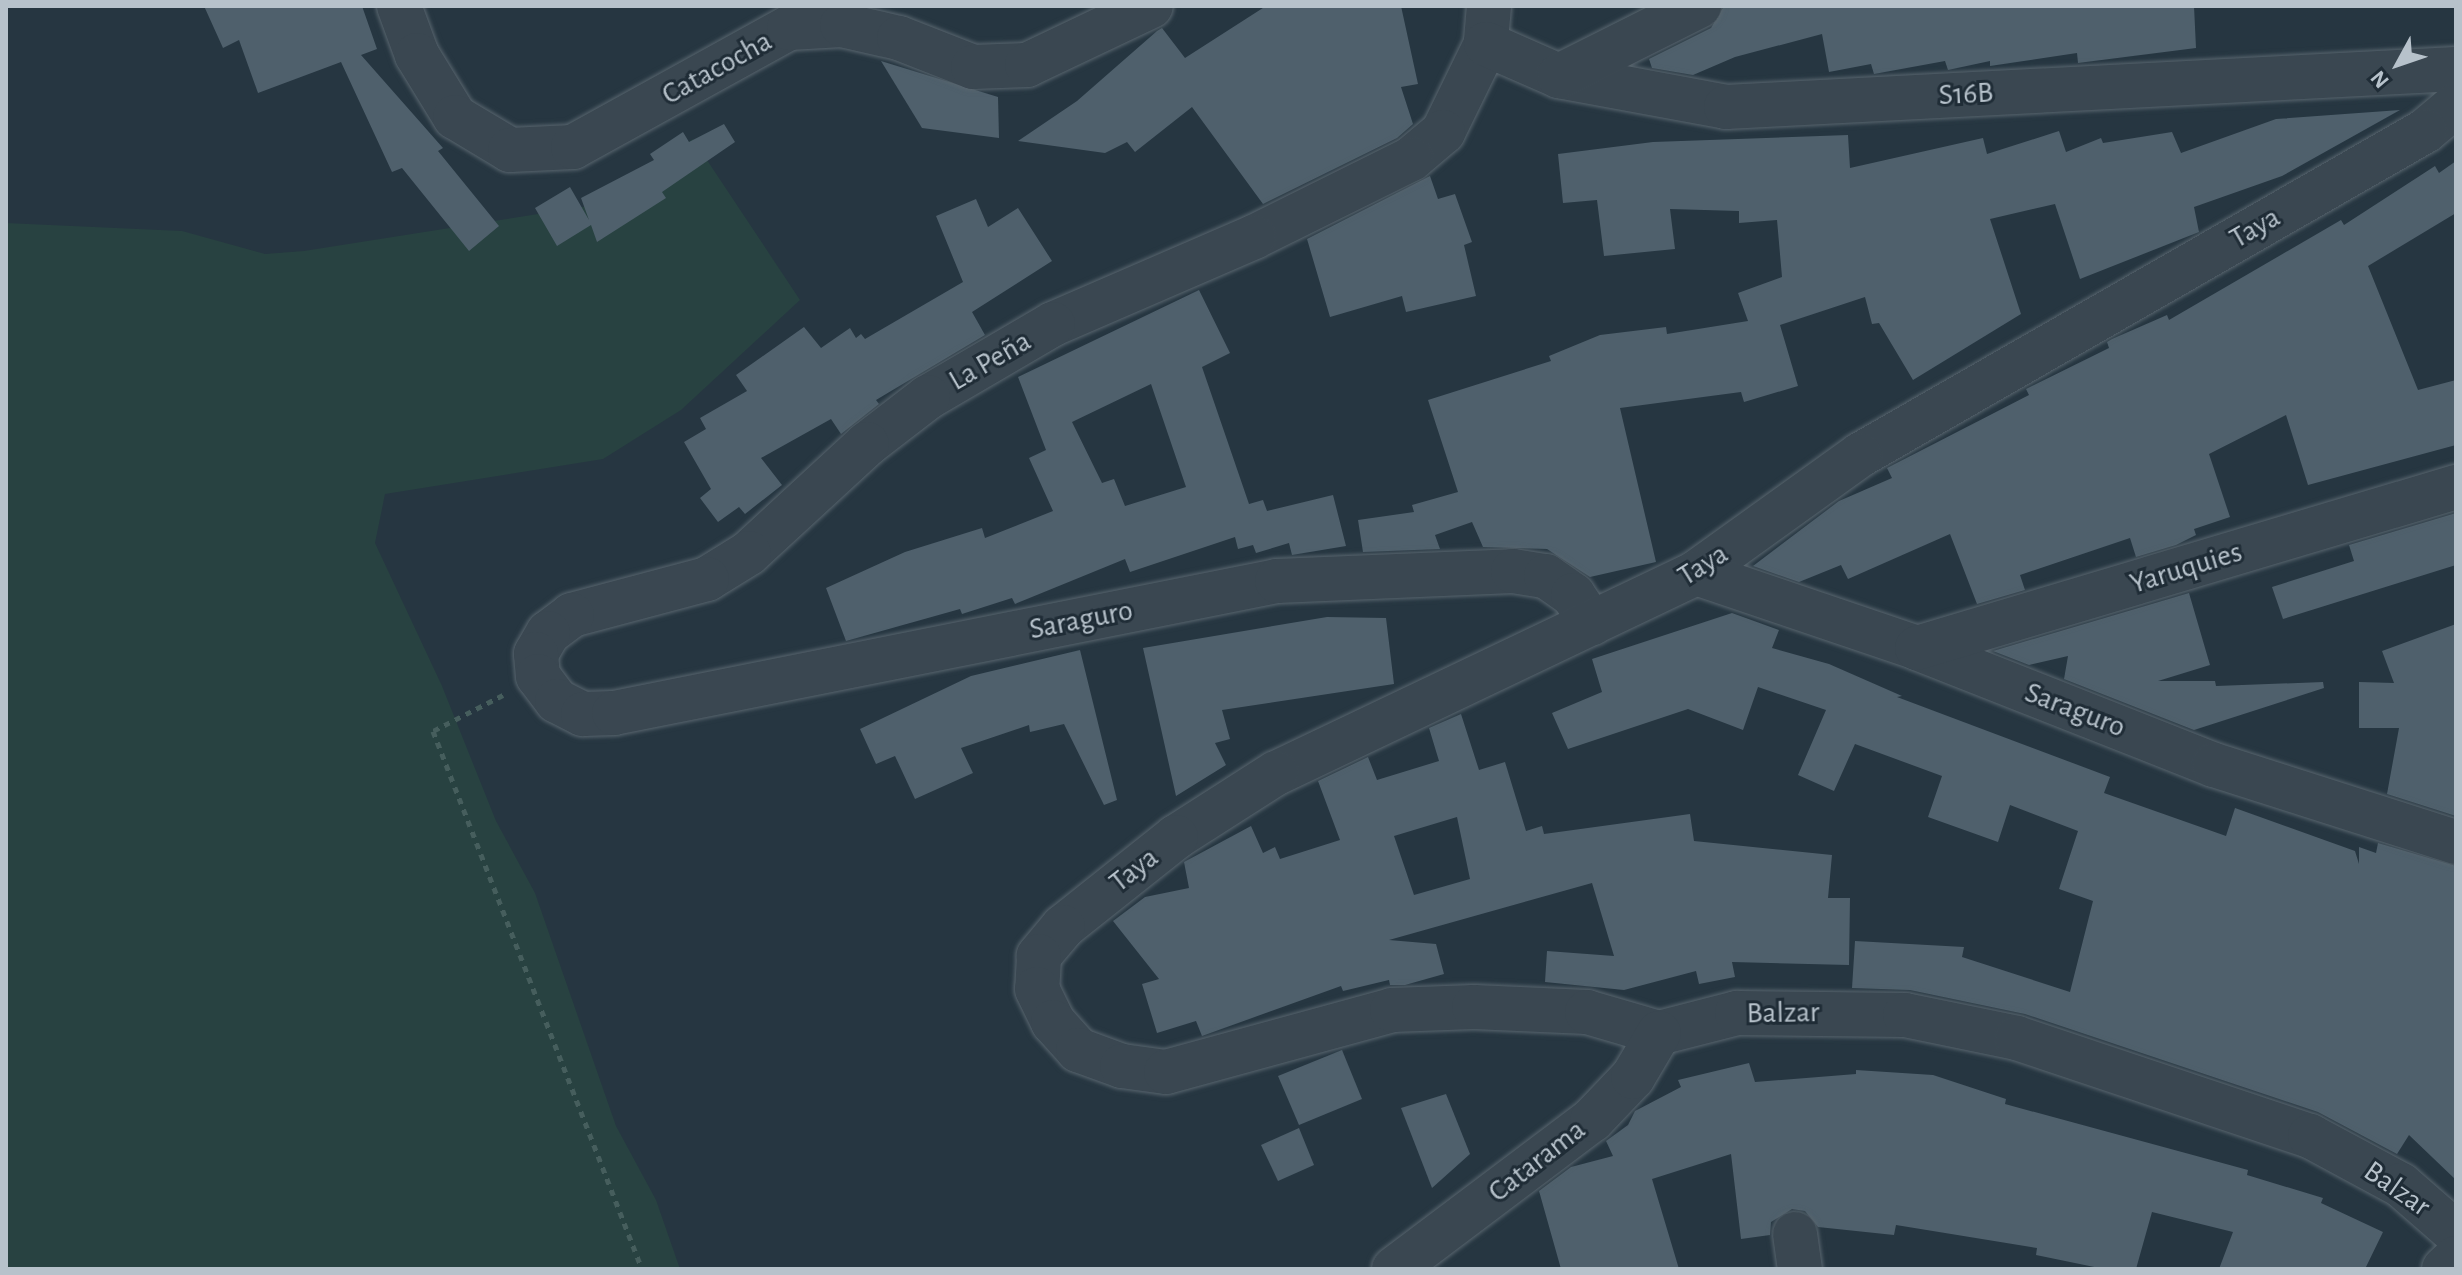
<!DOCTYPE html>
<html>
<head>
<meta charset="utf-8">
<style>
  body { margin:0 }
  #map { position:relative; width:2462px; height:1275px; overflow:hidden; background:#263641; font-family:"Alegreya Sans",sans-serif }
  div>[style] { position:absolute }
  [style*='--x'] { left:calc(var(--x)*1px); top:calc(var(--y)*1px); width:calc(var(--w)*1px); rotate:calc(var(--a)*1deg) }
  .green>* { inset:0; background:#284241 }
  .building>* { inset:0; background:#4f606c }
  .path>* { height:5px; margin-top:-2.5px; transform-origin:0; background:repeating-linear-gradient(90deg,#465e5d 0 6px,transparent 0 12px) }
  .roads { filter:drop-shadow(0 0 2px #58656e) drop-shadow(0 0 2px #58656e) }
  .street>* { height:44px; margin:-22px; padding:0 22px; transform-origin:22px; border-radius:22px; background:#3a4751 }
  span { translate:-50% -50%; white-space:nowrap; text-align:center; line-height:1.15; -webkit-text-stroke:6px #1f2c36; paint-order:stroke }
  .street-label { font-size:30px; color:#b7c2cb }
  .frame { position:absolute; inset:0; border:8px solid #b7c2cb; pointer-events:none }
  .north { position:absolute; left:2358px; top:24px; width:80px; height:80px; -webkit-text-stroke:6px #1f2c36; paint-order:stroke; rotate:230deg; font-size:22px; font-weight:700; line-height:32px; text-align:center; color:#b7c2cb }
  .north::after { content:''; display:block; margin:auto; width:28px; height:36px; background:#b7c2cb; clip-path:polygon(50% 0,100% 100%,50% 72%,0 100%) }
</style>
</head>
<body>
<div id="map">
  <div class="green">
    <div style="clip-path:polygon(693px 139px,800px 300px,681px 410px,603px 459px,385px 494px,375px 543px,442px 686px,496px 821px,535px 893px,616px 1126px,656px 1200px,680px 1269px,6px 1269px,6px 223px,182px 231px,265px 254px,304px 251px,595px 205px)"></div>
  </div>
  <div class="building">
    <div style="clip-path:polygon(204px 6px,362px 6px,377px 49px,361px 55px,443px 148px,438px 151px,499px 226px,469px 251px,402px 168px,392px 172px,341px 62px,258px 93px,239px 40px,223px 48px)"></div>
    <div style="clip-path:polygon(1266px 6px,1401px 6px,1418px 84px,1401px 87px,1413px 124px,1397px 138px,1263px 204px,1192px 107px,1135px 152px,1127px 142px,1105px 153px,1018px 141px,1077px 101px,1157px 31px,1162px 28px,1185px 58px)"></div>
    <div style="clip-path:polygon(1724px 6px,2194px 6px,2196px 48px,2078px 63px,2077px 53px,1990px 66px,1990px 61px,1948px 70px,1945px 61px,1874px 74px,1871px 64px,1829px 72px,1822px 34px,1735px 57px,1693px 75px,1652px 68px,1649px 59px,1711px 28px)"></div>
    <div style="clip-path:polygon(881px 61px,998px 97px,999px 138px,922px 128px)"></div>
    <div style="clip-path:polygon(2400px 110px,2282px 176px,2194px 207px,2199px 232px,2080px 279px,2055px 204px,1990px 219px,2021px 314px,1913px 380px,1879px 323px,1872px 324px,1865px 297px,1780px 325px,1798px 386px,1744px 402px,1741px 392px,1620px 408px,1656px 562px,1590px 577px,1547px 549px,1483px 547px,1472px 522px,1435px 535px,1440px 549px,1363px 552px,1358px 520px,1414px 512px,1412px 505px,1458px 492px,1428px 400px,1551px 361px,1549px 356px,1600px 335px,1666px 327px,1667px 334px,1748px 321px,1738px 293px,1782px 277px,1777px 220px,1739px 223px,1739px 211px,1670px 209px,1675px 249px,1604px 256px,1597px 200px,1563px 203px,1558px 154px,1653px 142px,1848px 135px,1850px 168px,1983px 138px,1987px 154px,2059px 131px,2066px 152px,2101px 138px,2103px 143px,2172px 132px,2181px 153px,2276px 119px)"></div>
    <div style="clip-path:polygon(724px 124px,735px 142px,662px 192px,666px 198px,597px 242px,591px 225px,557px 246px,535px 208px,570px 187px,589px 220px,581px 198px,654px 160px,650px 154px,683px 132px,689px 142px)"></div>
    <div style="clip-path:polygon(2456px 161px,2456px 213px,2368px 266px,2418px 390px,2456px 380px,2456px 445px,2308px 485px,2286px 415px,2209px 454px,2230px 517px,2194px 529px,2196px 535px,2176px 545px,2136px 557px,2130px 538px,2020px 575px,2025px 590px,1977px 604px,1950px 534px,1848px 579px,1841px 565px,1799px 582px,1753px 566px,1839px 501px,1892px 478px,1887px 468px,2029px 395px,2026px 389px,2109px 348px,2107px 342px,2112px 339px,2167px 315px,2169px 320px,2341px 220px,2344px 225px,2435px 166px,2439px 173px)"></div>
    <div style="clip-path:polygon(1430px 176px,1438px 199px,1455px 194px,1472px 242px,1464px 245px,1476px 296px,1406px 312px,1402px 296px,1330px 317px,1307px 239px)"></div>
    <div style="clip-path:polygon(976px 199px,988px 227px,1018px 208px,1052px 261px,972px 312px,985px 335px,876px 400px,879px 404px,841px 434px,831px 419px,761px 458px,782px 485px,745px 514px,739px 507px,718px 522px,700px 498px,711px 489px,684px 442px,706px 429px,700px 418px,747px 391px,736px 375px,804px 327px,821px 348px,850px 328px,856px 338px,861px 334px,865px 339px,963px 282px,936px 216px)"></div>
    <div style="clip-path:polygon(evenodd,1199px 290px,1230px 353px,1202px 367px,1249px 504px,1263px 500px,1267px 511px,1333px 495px,1346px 546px,1292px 555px,1289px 543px,1256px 553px,1253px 545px,1238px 549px,1235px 537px,1130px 572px,1125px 559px,1015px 604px,1012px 598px,962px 614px,960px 609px,846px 641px,826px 588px,905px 552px,982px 528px,985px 538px,1053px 511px,1029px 458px,1046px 450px,1018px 377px,1199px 290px,1151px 384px,1186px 487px,1125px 506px,1114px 479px,1102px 483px,1072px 422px,1151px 384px)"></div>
    <div style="clip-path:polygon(2456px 513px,2456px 565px,2283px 619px,2272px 587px,2354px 561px,2349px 545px)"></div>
    <div style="clip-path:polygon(2189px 593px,2210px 665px,2158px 681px,2215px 681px,2216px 686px,2323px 682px,2324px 688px,2194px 730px,2064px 679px,2068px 656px,2029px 665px,1993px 651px)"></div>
    <div style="clip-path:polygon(1732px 613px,1779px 630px,1772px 648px,1829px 664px,1902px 696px,1897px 697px,2110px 777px,2104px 793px,2226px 836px,2235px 808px,2355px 851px,2359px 864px,2359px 847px,2376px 853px,2378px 843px,2456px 866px,2456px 1180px,2409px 1135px,2397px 1154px,2318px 1112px,2025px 1014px,1910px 990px,1852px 988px,1855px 941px,1964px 947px,1962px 957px,2070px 992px,2093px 901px,2059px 889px,2078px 831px,2010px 805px,1998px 842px,1928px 817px,1942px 776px,1855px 744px,1834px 791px,1798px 775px,1826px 710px,1758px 687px,1743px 730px,1688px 709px,1568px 749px,1552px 713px,1602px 692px,1592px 659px)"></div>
    <div style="clip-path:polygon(1327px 617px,1386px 618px,1394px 684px,1222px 710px,1230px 739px,1215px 743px,1226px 765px,1176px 796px,1143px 648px)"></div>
    <div style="clip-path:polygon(2456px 624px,2456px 816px,2387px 794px,2399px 728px,2359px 728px,2359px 682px,2394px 683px,2382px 651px)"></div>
    <div style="clip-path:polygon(1080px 650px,1117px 800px,1104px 805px,1064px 724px,1030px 732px,1029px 725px,961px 748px,973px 773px,915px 799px,895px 756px,876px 764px,860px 729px,971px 676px)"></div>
    <div style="clip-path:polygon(evenodd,1461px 714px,1479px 770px,1505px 762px,1526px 831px,1542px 826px,1544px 834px,1690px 814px,1694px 841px,1832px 855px,1828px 898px,1850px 898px,1849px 965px,1732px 962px,1735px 977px,1699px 984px,1696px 971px,1624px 990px,1545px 982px,1547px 951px,1614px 956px,1592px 883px,1389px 940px,1436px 944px,1444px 974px,1405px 985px,1390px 985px,1389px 980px,1343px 991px,1341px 986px,1202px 1036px,1196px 1021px,1157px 1033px,1142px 984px,1159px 979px,1113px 921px,1145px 897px,1189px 888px,1184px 862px,1251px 826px,1263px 853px,1275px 847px,1280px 859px,1340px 840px,1318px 781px,1368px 757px,1377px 780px,1439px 761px,1429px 728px,1461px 714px,1457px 817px,1470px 879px,1414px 895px,1394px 836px,1457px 817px)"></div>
    <div style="clip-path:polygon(1342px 1050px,1362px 1099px,1299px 1125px,1278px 1076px)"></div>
    <div style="clip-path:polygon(1749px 1063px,1755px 1082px,1856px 1074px,1856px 1070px,1933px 1075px,2006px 1099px,2005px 1104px,2248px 1170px,2247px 1175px,2323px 1198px,2321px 1203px,2383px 1232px,2365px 1269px,2219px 1269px,2233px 1232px,2152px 1212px,2136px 1269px,2104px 1269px,2036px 1255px,2037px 1248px,1896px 1225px,1894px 1235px,1818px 1227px,1805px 1211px,1792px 1209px,1771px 1222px,1770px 1235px,1741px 1239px,1731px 1154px,1652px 1179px,1679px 1269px,1561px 1269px,1539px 1191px,1571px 1167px,1613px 1156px,1606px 1141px,1628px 1125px,1635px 1111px,1681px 1087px,1678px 1080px)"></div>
    <div style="clip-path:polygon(1446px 1094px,1470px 1154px,1432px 1188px,1401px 1108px)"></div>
    <div style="clip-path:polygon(1299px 1128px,1314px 1165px,1278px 1181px,1261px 1145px)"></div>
  </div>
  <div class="path">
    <div style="--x:503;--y:695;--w:79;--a:152.8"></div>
    <div style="--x:433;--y:731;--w:577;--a:68.77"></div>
  </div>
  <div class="roads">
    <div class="street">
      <div style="--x:399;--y:6;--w:52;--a:69.8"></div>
      <div style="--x:417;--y:55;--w:73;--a:58.5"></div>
      <div style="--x:455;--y:117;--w:64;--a:31"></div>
      <div style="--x:510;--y:150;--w:63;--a:-2.7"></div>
      <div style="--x:573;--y:147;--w:247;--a:-28.9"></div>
      <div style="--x:789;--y:28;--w:53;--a:-3.2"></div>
      <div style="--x:842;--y:25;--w:58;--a:12.8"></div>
      <div style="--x:899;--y:38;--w:79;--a:21.4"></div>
      <div style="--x:973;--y:67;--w:54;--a:-2.1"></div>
      <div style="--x:1027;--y:65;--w:137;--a:-25.4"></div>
      <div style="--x:1489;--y:6;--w:38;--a:95"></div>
      <div style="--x:1486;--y:44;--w:98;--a:116"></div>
      <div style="--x:1443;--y:132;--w:42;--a:139.8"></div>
      <div style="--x:1411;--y:159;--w:175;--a:153.6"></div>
      <div style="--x:1254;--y:237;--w:219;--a:156.6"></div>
      <div style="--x:1053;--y:324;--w:145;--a:149.7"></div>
      <div style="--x:928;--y:397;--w:77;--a:142.4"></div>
      <div style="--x:867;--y:444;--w:161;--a:137.3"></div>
      <div style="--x:749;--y:553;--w:49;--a:148.2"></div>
      <div style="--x:707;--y:579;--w:140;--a:165.1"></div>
      <div style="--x:572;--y:615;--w:30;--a:143"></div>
      <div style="--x:548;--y:633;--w:24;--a:120"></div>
      <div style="--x:536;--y:654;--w:22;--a:85"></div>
      <div style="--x:538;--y:676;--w:31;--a:53"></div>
      <div style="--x:557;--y:701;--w:29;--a:27"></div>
      <div style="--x:583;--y:714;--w:31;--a:-2"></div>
      <div style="--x:614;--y:713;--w:676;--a:-11.26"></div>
      <div style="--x:1277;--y:581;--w:236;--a:-2.4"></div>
      <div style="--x:1513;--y:571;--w:33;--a:9"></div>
      <div style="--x:1546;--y:576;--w:33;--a:35"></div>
      <div style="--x:1573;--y:595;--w:34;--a:56"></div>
      <div style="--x:1486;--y:44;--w:80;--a:23.7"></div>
      <div style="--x:1559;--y:76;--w:170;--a:10.5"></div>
      <div style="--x:1726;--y:107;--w:731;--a:-2.98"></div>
      <div style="--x:1559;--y:76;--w:157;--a:-26.6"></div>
      <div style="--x:2456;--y:105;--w:40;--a:140"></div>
      <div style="--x:2425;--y:131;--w:651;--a:150.17"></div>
      <div style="--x:1860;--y:455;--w:202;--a:144.3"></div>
      <div style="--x:1696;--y:573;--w:465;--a:154.5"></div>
      <div style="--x:1276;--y:773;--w:119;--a:147.4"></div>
      <div style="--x:1176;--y:837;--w:144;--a:141.5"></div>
      <div style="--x:1063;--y:927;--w:38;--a:130"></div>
      <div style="--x:1039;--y:956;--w:33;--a:93"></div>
      <div style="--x:1037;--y:989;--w:37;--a:64"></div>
      <div style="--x:1053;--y:1022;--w:38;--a:48"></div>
      <div style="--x:1078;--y:1050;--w:47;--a:20"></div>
      <div style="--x:1122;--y:1066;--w:44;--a:7.8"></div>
      <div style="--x:1166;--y:1072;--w:234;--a:-15.3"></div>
      <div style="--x:1392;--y:1010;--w:82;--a:-2.1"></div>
      <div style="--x:1474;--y:1007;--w:113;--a:2.5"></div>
      <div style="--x:1587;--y:1012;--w:75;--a:16.3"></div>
      <div style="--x:1659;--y:1033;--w:81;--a:-14.4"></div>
      <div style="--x:1737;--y:1013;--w:168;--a:0.7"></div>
      <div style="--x:1905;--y:1015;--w:114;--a:11.6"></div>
      <div style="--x:2017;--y:1038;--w:309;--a:18.5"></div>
      <div style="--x:2310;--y:1136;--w:103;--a:28.3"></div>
      <div style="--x:2401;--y:1185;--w:73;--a:41.1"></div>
      <div style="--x:1696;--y:573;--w:233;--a:18.7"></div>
      <div style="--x:1917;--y:648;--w:319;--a:21.5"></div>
      <div style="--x:2214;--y:765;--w:254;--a:17.7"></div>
      <div style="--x:1917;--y:648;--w:563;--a:-16.63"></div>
      <div style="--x:1795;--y:1234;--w:35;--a:82"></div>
      <div style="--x:1394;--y:1269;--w:248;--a:-37"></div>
      <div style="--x:1592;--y:1120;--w:59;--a:-46.4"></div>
      <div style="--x:1633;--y:1077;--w:51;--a:-59.4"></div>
      <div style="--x:2444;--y:1269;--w:16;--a:-43"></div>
    </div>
  </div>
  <div class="street-label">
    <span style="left:717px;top:68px;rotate:-29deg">Catacocha</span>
    <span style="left:1966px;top:94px;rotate:-3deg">S16B</span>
    <span style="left:2255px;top:228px;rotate:-30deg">Taya</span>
    <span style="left:990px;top:361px;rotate:-30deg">La Peña</span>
    <span style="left:1703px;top:565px;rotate:-32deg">Taya</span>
    <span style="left:2186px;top:568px;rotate:-17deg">Yaruquies</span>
    <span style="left:1081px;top:620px;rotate:-11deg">Saraguro</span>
    <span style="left:2075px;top:710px;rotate:21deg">Saraguro</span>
    <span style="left:1134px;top:870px;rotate:-38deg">Taya</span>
    <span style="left:1783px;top:1013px;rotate:-1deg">Balzar</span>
    <span style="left:1537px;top:1161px;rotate:-38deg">Catarama</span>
    <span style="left:2397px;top:1189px;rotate:35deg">Balzar</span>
  </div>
  <div class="frame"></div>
  <div class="north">N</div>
</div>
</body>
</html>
